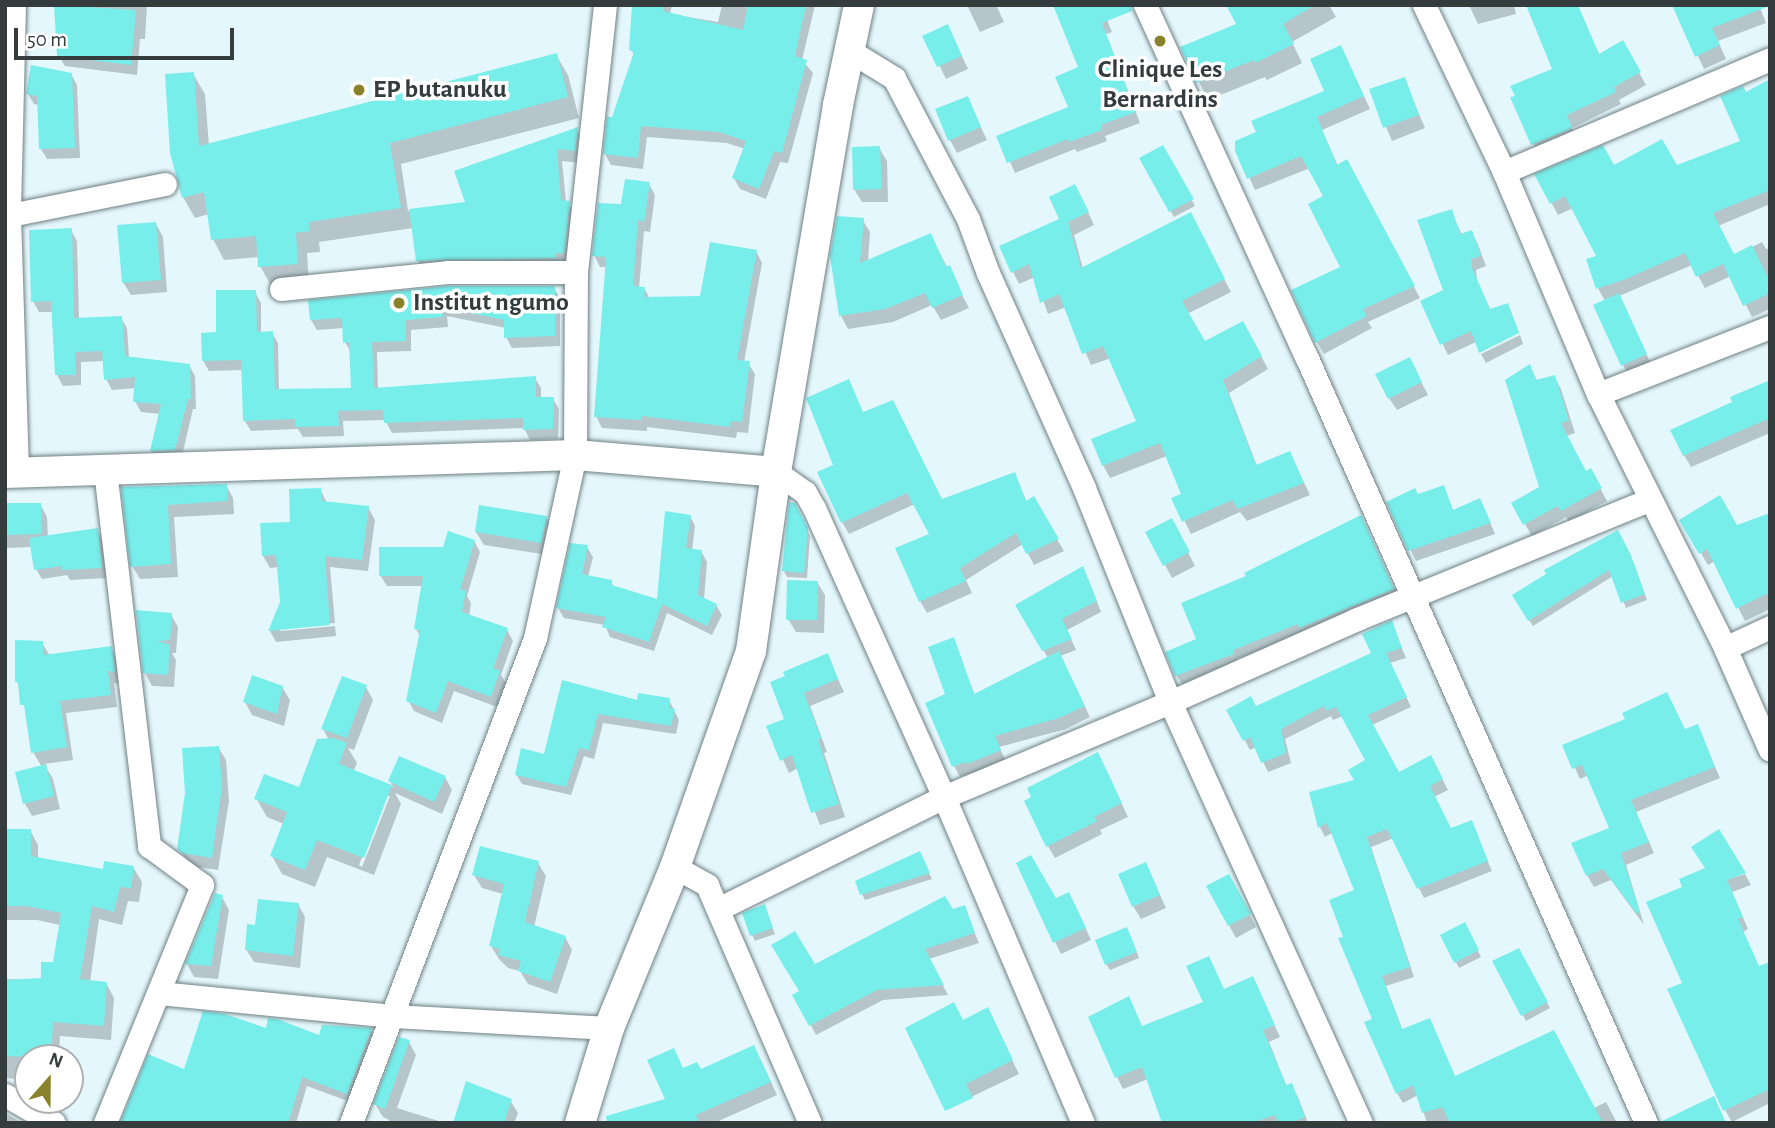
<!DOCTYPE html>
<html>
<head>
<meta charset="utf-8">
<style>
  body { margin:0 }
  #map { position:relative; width:1775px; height:1128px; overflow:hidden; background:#e4f7fc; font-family:"Alegreya Sans",sans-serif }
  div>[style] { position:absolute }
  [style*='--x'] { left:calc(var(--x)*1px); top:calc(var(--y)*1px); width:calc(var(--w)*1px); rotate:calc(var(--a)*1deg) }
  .shadow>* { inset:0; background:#0003 }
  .building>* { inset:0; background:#78eeeb }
  .roads { filter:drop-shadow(0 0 2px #708084) drop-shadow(0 0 2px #708084) }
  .minor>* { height:23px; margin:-11.5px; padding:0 11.5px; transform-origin:11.5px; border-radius:11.5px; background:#fff }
  .tertiary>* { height:30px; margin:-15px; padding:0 15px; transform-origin:15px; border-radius:15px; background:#fff }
  .dots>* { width:19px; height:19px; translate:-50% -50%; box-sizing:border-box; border:4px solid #fff; border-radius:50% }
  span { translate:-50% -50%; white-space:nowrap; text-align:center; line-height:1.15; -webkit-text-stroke:7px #fff; paint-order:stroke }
  .poi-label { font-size:26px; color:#353c3e; font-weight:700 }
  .left { translate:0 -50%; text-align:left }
  .frame { position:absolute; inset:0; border:7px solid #353c3e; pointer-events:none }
  .north { position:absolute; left:14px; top:1044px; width:70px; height:70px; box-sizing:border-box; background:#fff; border:2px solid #aeb1b2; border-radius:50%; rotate:21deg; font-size:19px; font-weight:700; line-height:28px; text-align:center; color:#353c3e }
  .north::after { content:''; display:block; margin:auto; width:24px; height:32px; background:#8a822a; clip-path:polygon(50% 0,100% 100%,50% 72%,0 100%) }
  .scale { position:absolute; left:14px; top:28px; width:220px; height:32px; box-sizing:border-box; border:4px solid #353c3e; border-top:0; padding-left:9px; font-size:21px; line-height:24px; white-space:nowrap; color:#353c3e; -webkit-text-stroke:5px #fff; paint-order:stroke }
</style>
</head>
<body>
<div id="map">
  <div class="shadow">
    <div style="clip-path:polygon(62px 5px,147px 5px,145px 39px,140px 39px,137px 75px,65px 66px,58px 55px)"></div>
    <div style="clip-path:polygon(633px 5px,672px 5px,670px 14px,718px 22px,722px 5px,815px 5px,802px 60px,813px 73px,788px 163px,780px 162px,766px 199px,740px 189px,734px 178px,745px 149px,727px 143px,647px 137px,643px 169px,611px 165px,605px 154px,635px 56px,631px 50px)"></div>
    <div style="clip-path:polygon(967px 5px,996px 5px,1004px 22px,980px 32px)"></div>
    <div style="clip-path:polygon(1101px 5px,1112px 32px,1106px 34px,1140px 123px,1105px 136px,1107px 141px,1077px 152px,1075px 149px,1015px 173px,999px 137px,1071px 108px)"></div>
    <div style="clip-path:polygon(1228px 5px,1329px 5px,1336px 17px,1292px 42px,1302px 63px,1267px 80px,1265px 77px,1208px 100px,1182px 48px,1238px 25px)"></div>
    <div style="clip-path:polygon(1469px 5px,1514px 5px,1516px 14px,1478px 24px)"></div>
    <div style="clip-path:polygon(1674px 5px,1759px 5px,1766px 23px,1718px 41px,1726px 59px,1704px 69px)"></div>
    <div style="clip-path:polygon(1588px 33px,1600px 55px,1622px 43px,1646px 85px,1619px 100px,1621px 104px,1572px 128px,1577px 140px,1539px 156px,1513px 98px,1555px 70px)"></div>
    <div style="clip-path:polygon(925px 36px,954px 39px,968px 69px,946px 79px)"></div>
    <div style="clip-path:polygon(556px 55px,568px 75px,579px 118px,401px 164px,408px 211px,467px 204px,577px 129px,584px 141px,581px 163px,562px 161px,566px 202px,576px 214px,570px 265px,425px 273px,418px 261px,413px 228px,319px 242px,320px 252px,307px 253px,309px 284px,272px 287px,260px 266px,259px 257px,224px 260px,213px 239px,209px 214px,195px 218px,183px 197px,193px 74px,205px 94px,209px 146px)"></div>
    <div style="clip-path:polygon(1347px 60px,1370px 109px,1322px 130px,1338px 166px,1353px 174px,1420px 298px,1368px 322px,1372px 328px,1324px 354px,1317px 342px,1342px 268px,1325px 196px,1310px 168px,1255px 190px,1237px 150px,1326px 91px)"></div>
    <div style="clip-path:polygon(71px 74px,77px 85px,80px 158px,47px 159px,41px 149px,39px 105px,34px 104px,28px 94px)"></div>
    <div style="clip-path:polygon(1404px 79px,1425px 128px,1392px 141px,1371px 91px)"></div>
    <div style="clip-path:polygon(1770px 81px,1770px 204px,1718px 226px,1734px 256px,1762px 242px,1766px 249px,1770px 248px,1770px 309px,1752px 317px,1731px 276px,1705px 288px,1692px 265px,1619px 296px,1653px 368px,1630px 378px,1623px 365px,1605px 301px,1598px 288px,1598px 257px,1573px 208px,1558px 215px,1537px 175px,1613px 168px,1676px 167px,1743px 142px,1746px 94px)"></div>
    <div style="clip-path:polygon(967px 98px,987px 140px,957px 153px,950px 140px)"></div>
    <div style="clip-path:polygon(1163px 147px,1195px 206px,1174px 217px,1141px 159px)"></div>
    <div style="clip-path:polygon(879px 148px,887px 161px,888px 202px,862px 202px,854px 189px)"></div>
    <div style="clip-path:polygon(649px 184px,655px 195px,650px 232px,644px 231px,639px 288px,644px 288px,650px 299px,701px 298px,756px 251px,762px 263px,744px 362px,748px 363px,755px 374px,748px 433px,737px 432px,736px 438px,647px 427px,647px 431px,602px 428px,596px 416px,607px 267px,600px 267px,594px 255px,623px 206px)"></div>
    <div style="clip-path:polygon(1082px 199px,1094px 225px,1074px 235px,1083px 269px,1197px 227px,1231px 292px,1187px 314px,1204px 343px,1243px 323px,1268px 369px,1229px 393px,1257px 466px,1290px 453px,1310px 495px,1247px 521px,1240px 512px,1191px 534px,1174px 499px,1183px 495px,1167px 456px,1110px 478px,1103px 465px,1138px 422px,1111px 358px,1091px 365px,1066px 307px,1048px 314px,1035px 277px,1019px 284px,1001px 247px,1061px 220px)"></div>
    <div style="clip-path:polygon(1451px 211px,1462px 235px,1471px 232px,1477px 242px,1486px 266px,1476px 270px,1477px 280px,1491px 311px,1507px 305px,1519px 332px,1480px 351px,1476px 342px,1448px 355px,1422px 301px,1445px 291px)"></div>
    <div style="clip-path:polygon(862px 219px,870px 232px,868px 262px,930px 235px,969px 308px,941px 320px,932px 305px,893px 322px,848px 329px,841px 316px,832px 256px)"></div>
    <div style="clip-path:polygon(156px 224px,163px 237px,167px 292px,131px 295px,123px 282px)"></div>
    <div style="clip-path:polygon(71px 230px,77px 241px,79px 319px,121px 318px,127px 328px,129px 358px,189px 365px,195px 376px,196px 409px,193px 409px,181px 460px,158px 461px,152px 451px,160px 414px,141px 412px,135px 401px,136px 388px,112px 390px,106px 379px,104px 361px,81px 362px,81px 385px,63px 386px,57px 375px,54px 312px,39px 312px,33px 301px)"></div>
    <div style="clip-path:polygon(554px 288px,560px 298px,560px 346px,512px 348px,506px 337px,506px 328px,447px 316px,448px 327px,411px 330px,411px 351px,377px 352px,378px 389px,535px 378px,541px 388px,541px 399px,553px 399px,559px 409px,558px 439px,530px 440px,524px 428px,392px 433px,385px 420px,343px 421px,344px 436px,303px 437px,298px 429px,251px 431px,245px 421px,243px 370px,209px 371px,203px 360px,217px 334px,255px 292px,261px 303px,261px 333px,272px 333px,278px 343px,279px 391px,353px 389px,351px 352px,345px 342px,344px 328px,317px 330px,311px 320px)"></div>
    <div style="clip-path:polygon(1520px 335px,1523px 344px,1486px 363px,1481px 354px)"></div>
    <div style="clip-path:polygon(1530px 367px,1538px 382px,1554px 377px,1561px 389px,1575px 433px,1566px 436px,1586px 473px,1591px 471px,1607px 501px,1569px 522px,1566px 517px,1532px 536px,1513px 504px,1541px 488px)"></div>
    <div style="clip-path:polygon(1416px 372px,1428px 395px,1397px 410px,1389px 398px)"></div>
    <div style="clip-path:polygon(1770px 382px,1770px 433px,1691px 467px,1684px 455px,1734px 403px)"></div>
    <div style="clip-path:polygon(863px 413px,942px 501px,1014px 474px,1027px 502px,1033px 499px,1064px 551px,1034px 565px,1023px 544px,966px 580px,972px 593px,927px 613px,920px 601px,932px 535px,915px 504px,849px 534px,842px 522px,835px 465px)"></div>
    <div style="clip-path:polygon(226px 485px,233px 498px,234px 514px,174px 517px,178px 577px,140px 579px,132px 566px,123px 489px)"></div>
    <div style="clip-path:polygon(1443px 487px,1454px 512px,1485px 511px,1495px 534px,1416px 561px,1388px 503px)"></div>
    <div style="clip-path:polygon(320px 489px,327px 503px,368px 507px,375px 520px,368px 571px,330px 567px,335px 623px,280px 628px,280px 631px,335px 626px,336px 636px,276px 642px,270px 631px,282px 602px,279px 567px,270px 568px,263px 556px)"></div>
    <div style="clip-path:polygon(40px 504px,47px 517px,48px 537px,97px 530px,103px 540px,107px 578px,70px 580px,67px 575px,42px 579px,36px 569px,32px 547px,5px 548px,5px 505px)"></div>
    <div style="clip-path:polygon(798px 511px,810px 536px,807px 578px,787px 577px,784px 571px)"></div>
    <div style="clip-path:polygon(690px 516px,695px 526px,692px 551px,701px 551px,707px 562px,704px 599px,716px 605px,722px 615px,712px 635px,667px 613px,654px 651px,610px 637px,605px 625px,564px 618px,558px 608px,587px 547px,593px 557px,588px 577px,611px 582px,615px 588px,658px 601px)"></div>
    <div style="clip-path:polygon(546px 517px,554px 530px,548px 555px,484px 545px,476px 532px)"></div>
    <div style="clip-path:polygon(1681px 520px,1736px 527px,1770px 570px,1770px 609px,1745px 621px,1715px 561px,1708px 565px)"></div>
    <div style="clip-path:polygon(1366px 526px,1398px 598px,1237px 659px,1238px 664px,1182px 684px,1176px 675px,1199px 640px)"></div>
    <div style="clip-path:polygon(1148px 533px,1178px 533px,1195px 566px,1172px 578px)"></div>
    <div style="clip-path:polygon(474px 541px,480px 552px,467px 596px,471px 603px,469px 616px,507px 630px,513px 641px,501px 675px,506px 683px,497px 707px,454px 691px,442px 723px,414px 711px,408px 700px,420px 636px,416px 629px,423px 586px,387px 586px,380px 575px,444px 549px)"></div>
    <div style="clip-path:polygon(1633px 561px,1647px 600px,1626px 608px,1613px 576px,1533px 626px,1514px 596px)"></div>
    <div style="clip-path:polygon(1088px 579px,1101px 612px,1067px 630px,1076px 650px,1060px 656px,1090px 717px,1066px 729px,999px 747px,1006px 761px,975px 774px,974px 772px,960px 777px,954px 766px,947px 695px,953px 640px,975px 695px,1048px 658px,1018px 605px)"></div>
    <div style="clip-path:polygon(817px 582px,825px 595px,824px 633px,796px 632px,788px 619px)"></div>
    <div style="clip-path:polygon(138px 612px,171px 615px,178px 627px,176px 653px,172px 653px,176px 660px,174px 687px,152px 686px,145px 673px)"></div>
    <div style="clip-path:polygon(1391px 622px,1406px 658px,1390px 663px,1411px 707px,1372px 725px,1398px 774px,1436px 767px,1448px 790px,1434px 797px,1451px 830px,1471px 822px,1492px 871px,1424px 898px,1394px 838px,1371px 847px,1414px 977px,1386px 986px,1403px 1031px,1430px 1020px,1455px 1077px,1594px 1108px,1606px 1102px,1617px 1123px,1427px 1123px,1418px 1095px,1403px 1103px,1397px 1093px,1345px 938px,1356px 891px,1332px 833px,1325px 837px,1320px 827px,1311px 793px,1357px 781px,1368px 761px,1343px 716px,1333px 720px,1331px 716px,1285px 739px,1291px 763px,1268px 772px,1256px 747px,1250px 750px,1229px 711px,1256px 708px,1373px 654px)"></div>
    <div style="clip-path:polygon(42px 643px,50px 656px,111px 648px,118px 661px,121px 684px,114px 683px,117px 707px,66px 713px,73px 760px,44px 764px,53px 779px,60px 809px,32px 816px,25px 804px,42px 767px,33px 752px,27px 714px,17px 681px)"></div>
    <div style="clip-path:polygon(827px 655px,844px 692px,810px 706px,827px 752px,824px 753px,845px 817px,820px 825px,798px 768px,789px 773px,768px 727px,787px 720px)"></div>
    <div style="clip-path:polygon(563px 682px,638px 702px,669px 700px,679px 720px,676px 734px,603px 723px,594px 759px,584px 756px,571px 795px,522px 784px,516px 774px,545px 756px)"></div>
    <div style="clip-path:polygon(282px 687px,290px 700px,284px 726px,252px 715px,245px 702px)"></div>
    <div style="clip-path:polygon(evenodd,366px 687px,373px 700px,354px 750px,348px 748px,357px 763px,353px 772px,393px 787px,390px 781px,445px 777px,452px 790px,442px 814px,395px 793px,401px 804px,374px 875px,327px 857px,315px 887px,282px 874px,272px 856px,284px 824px,267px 817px,256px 798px,300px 789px,329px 740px,323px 729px,366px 687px,386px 796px,390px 796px,362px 867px,359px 865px,386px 796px)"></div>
    <div style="clip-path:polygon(1697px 726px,1720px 778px,1636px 812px,1654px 853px,1626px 865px,1644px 925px,1611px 880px,1594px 887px,1587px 875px,1612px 829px,1589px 775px,1580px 779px,1565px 746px,1685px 731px)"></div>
    <div style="clip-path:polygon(218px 747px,226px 760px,229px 801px,218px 870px,191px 866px,179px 849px)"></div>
    <div style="clip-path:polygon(1104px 767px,1128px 817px,1100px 830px,1102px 834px,1055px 858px,1048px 846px)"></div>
    <div style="clip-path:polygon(5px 830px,30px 830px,38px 845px,38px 859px,104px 871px,133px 867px,142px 882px,139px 902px,128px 901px,122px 925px,99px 919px,90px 982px,106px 983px,114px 998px,111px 1040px,60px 1036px,59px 1058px,28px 1058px,28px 1080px,5px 1078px,5px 979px,43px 980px,54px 964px,60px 925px,37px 920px,5px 920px)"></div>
    <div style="clip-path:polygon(922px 859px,932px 879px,865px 900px,862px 894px)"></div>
    <div style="clip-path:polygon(538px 863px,546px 876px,534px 927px,565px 937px,572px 950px,557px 994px,528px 984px,520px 971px,508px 968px,499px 959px,491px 946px,503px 894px,482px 888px,474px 875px)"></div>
    <div style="clip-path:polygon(1018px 864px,1055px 900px,1075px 905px,1091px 940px,1061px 954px)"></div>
    <div style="clip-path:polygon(1146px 864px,1166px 908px,1141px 919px,1133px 906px)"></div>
    <div style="clip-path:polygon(1745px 874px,1751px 885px,1732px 892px,1748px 929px,1743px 932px,1759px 968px,1770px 967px,1770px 1103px,1732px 1122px,1725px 1110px,1684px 983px,1649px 903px)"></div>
    <div style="clip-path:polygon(1208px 887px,1236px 889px,1256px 927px,1236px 938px)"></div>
    <div style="clip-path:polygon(216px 895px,222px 897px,229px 910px,218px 979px,194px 977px,187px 964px)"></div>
    <div style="clip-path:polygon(298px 904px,305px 917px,300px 968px,254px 962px,246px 949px)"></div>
    <div style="clip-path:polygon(764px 906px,775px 934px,755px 941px,752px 935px)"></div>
    <div style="clip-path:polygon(964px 908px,979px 943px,929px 959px,948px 995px,883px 1000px,816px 1035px,795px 995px,801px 992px,814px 967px)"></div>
    <div style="clip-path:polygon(1464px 925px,1481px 957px,1459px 968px,1443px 936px)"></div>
    <div style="clip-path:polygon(1130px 935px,1139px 958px,1110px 970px,1106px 964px)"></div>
    <div style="clip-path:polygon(1518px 951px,1550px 1008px,1526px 1021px,1494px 962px)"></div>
    <div style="clip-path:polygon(1253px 978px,1280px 1037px,1269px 1042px,1287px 1087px,1291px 1085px,1298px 1097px,1308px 1123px,1164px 1123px,1148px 1079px,1123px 1089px,1117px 1077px,1143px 1028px,1205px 1003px)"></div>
    <div style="clip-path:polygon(963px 1022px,994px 1023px,1019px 1074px,971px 1097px,950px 1051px)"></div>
    <div style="clip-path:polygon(267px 1030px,320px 1037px,371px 1030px,377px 1040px,353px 1103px,307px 1086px,296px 1123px,121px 1123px,185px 1072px)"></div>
    <div style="clip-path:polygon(409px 1042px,416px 1055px,397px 1108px,445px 1123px,388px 1123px,389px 1120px,383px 1117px,375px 1104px)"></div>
    <div style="clip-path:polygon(761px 1060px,777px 1095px,714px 1123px,680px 1123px,684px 1070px,701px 1071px)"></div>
    <div style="clip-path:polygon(510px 1100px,518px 1113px,514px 1123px,455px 1123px)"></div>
    <div style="clip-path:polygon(5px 1113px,22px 1123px,5px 1123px)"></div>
  </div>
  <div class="building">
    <div style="clip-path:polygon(54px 5px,136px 10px,131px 65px,57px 56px)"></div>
    <div style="clip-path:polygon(632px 5px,664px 5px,663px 11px,743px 30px,748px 5px,806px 5px,795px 56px,807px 60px,782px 153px,774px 151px,759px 189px,732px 178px,746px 141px,719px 132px,641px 126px,638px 158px,603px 154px,607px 117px,612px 117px,634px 52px,629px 50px)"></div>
    <div style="clip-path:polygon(1053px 5px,1131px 5px,1132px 11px,1102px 23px,1136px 112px,1101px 125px,1102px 130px,1069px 142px,1068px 139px,1007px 163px,996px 136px,1068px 107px,1055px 77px,1078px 67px)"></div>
    <div style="clip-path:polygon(1226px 5px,1315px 5px,1283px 24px,1294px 44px,1255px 63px,1254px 60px,1196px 83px,1180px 47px,1236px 24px)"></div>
    <div style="clip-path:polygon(1526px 5px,1578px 5px,1599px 54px,1623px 40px,1641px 72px,1614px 87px,1616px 92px,1567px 115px,1572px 128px,1531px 145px,1510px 97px,1515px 96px,1510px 86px,1552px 69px)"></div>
    <div style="clip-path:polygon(1672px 5px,1766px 5px,1767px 7px,1712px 28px,1720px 45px,1695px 57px)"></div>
    <div style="clip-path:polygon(948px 24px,962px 56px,937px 67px,922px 36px)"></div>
    <div style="clip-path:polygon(1341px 45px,1364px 96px,1317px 117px,1337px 165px,1347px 159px,1415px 286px,1363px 309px,1367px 316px,1315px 343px,1291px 290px,1340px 267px,1308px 204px,1323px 196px,1301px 156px,1247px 179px,1235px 151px,1235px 141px,1256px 132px,1251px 121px,1324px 91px,1310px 59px)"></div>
    <div style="clip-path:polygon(557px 53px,568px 97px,390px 143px,401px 208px,309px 222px,310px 231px,296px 233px,298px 264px,258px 267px,256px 236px,211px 240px,204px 192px,182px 198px,170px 153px,165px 74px,194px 72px,199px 146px)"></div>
    <div style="clip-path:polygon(31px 65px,72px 73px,75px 148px,39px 149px,37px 96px,26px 94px)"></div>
    <div style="clip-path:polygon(1405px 77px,1419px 115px,1383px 128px,1369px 89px)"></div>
    <div style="clip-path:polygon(1770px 79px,1770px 190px,1713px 213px,1734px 254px,1752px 245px,1770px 282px,1770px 293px,1743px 306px,1723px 264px,1696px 277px,1685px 253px,1626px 279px,1596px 289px,1586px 259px,1596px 256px,1565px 196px,1550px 204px,1534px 174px,1603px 145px,1614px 165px,1662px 139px,1677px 165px,1740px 141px,1720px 96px,1743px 86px,1746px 92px)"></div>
    <div style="clip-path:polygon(968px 96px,981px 127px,948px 141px,935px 109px)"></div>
    <div style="clip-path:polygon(578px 127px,575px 151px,557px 149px,561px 200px,570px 201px,564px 253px,556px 253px,556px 258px,416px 261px,409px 209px,465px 202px,454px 171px)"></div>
    <div style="clip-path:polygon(1163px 145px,1194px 199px,1169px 212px,1139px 158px)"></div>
    <div style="clip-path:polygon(880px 146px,882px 189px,853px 190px,852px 147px)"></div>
    <div style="clip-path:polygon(625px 179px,650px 182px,644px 222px,638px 220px,633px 286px,645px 287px,644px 297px,700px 296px,710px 242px,757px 250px,737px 360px,750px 361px,742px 422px,731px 421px,730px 427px,642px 416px,641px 420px,594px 417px,606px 257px,592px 256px,598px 203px,621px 204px)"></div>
    <div style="clip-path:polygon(1075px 184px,1089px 212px,1068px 222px,1081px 268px,1191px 212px,1225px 279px,1182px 301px,1205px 341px,1243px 321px,1262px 356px,1223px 380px,1256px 465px,1290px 451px,1304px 483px,1238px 509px,1232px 500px,1182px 522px,1171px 498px,1181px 494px,1160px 443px,1102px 466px,1091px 439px,1136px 421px,1103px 346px,1082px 354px,1059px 294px,1040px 303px,1029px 264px,1011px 273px,999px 246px,1059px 219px,1049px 197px)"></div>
    <div style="clip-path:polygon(1452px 209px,1460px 234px,1472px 230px,1481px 256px,1471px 259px,1472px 268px,1490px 309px,1508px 303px,1519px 333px,1479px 353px,1471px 331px,1440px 345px,1420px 301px,1443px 290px,1417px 220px)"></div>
    <div style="clip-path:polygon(837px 216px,864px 218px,860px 263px,931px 233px,946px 267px,950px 265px,963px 295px,932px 308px,925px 293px,885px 309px,839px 316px,830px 256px)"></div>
    <div style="clip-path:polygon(156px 222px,161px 280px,122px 283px,117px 225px)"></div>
    <div style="clip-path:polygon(72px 228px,74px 318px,122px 316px,125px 356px,190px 364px,191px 399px,188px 399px,175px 450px,150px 451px,161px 404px,133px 402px,135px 377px,104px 380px,102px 351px,75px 352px,76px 375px,55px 375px,51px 301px,31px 302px,29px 230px)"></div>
    <div style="clip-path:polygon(448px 286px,555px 286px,555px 336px,504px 338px,504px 320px,442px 307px,443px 317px,406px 320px,406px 341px,372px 342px,374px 388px,536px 376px,536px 397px,554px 397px,553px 429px,523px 430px,523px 418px,384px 423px,383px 410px,338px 411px,339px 426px,295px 427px,295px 419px,243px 421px,241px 360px,202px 361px,201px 333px,216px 332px,216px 290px,256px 290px,257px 332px,273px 331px,275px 389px,351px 388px,349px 342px,343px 343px,342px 318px,310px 320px,308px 300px)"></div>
    <div style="clip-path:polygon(1619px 293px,1647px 354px,1621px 366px,1593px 305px)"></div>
    <div style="clip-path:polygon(1410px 357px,1422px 382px,1388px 399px,1375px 374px)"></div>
    <div style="clip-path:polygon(1530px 364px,1536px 380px,1555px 375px,1569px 421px,1561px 423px,1586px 471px,1591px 468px,1602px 488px,1561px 511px,1558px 506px,1523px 525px,1511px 503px,1539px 487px,1505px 380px)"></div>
    <div style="clip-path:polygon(849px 379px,863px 412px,893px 400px,942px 499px,1015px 472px,1026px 501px,1034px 496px,1059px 539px,1026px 554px,1016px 533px,960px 568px,966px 581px,919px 602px,895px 548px,929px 534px,907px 493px,841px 523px,817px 472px,833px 465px,806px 398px)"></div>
    <div style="clip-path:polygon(1770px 380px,1770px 418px,1683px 456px,1670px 430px,1732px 402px,1730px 397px)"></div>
    <div style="clip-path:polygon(227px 484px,228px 501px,168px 505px,171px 564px,130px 567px,121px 487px)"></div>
    <div style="clip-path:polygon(1444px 485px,1453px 510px,1480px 498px,1491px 523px,1408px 551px,1386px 502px,1415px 488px,1418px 494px)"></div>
    <div style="clip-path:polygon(321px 488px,322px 501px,369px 506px,362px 560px,325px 556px,330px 625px,268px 631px,280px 602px,276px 555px,262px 556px,260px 523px,290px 522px,289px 489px)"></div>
    <div style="clip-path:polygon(1720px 495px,1737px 525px,1770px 513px,1770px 592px,1736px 609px,1707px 549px,1699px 554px,1679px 520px)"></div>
    <div style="clip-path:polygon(789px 502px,795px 503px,808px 528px,804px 573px,782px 571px)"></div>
    <div style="clip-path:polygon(5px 503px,41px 503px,42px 534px,5px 535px)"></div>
    <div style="clip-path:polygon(479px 505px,547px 516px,541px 543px,475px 532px)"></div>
    <div style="clip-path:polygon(665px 511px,691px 515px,686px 548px,702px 550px,698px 595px,717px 604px,707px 626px,662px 604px,649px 642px,602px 627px,606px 617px,556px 608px,570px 543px,588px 545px,582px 574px,612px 580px,612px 585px,657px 599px)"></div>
    <div style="clip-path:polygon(1361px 515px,1394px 589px,1299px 628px,1298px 624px,1233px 650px,1234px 654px,1175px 676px,1165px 652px,1196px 639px,1181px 603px,1246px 576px,1244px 573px)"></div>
    <div style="clip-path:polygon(1172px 518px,1190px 552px,1163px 566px,1145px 532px)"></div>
    <div style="clip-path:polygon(98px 528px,102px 568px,62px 570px,62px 566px,34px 570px,29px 538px)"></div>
    <div style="clip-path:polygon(1618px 530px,1630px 553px,1645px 594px,1621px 603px,1609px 570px,1528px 621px,1512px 595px,1546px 574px,1544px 570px)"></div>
    <div style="clip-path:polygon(448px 531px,475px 540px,460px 590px,466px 590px,462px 612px,508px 628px,493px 669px,500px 670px,491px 697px,448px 681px,436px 713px,406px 701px,420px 630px,414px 629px,423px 576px,379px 576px,379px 547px,443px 547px)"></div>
    <div style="clip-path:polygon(1083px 566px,1097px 601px,1062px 619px,1072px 639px,1042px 651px,1015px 605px)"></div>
    <div style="clip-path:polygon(787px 580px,818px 581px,817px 620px,786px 620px)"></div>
    <div style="clip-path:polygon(136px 610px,172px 613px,170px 640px,157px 641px,170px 645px,168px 675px,143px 673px)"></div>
    <div style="clip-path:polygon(1392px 620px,1402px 648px,1386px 653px,1407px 697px,1368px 715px,1399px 772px,1431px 755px,1443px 779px,1430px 786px,1451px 828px,1472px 820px,1488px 861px,1417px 889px,1387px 829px,1367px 837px,1410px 967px,1382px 976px,1402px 1029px,1430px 1018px,1455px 1076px,1554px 1030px,1603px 1123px,1450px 1123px,1442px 1107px,1422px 1113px,1413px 1085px,1396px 1094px,1364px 1022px,1372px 1019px,1338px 938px,1343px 937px,1329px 900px,1354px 890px,1327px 823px,1318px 828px,1309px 792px,1354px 780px,1348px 770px,1365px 760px,1336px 707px,1326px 711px,1324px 706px,1281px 729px,1286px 753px,1261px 763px,1250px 737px,1243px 741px,1226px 710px,1251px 696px,1256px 706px,1371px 653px,1362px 634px)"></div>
    <div style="clip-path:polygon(954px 637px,974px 694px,1059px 651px,1085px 706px,1059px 718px,995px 736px,1001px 750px,967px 764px,966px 762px,952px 767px,925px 703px,945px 694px,928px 647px)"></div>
    <div style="clip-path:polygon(15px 640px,43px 641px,43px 655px,112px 646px,115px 672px,108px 671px,111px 695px,60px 701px,67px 747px,31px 753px,24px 705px,20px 705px,18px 682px,15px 682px)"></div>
    <div style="clip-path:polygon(828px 653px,838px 679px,804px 693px,821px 738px,818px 740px,839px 804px,811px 813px,792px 755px,780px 761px,766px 726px,784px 719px,770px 682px,785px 676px,783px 672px)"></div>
    <div style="clip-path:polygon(252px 675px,283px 686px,277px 714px,243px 702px)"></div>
    <div style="clip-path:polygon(342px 676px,367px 685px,347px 738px,321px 729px)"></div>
    <div style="clip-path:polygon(562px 680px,637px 700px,638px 693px,670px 698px,669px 708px,675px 709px,671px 726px,598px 714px,589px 750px,579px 748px,566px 787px,515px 775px,521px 748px,544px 754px)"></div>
    <div style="clip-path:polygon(1667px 692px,1685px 729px,1698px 724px,1715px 767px,1631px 800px,1649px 842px,1621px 853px,1640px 912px,1637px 914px,1603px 869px,1586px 876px,1571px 843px,1609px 828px,1582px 765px,1572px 769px,1562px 745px,1625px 719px,1622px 713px)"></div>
    <div style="clip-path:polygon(333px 738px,347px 743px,339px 764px,392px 785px,364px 858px,317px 840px,305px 870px,270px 856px,287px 812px,254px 799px,264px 774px,299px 787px,317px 739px)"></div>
    <div style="clip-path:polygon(219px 746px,222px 787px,212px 858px,182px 853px,177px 849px,185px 793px,182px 748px)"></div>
    <div style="clip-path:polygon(1098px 752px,1122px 803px,1094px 817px,1097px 821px,1046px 847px,1024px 801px,1031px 797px,1027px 788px)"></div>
    <div style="clip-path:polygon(399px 756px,446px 776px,434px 802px,388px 781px)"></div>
    <div style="clip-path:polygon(46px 764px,54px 796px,23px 804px,15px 772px)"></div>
    <div style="clip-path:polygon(5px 829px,31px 829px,31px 856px,103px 869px,104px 861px,134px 866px,131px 888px,120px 887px,114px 912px,92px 906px,80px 979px,107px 982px,104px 1026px,53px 1022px,51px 1058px,5px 1056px,5px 980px,41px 978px,41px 962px,53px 962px,61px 913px,27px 906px,5px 906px)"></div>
    <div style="clip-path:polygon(1719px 829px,1746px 873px,1727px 880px,1743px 917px,1738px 919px,1759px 966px,1770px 962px,1770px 1089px,1723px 1111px,1667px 989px,1682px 983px,1646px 902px,1682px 887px,1679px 879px,1705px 868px,1691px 847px)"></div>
    <div style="clip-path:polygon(480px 846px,539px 861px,525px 922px,566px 936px,550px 982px,518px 971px,521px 961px,498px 955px,500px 949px,489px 946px,504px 884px,472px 875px)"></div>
    <div style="clip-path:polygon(920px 851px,930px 873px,860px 895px,855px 881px)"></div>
    <div style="clip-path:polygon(1031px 855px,1056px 898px,1069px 892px,1086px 928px,1053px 943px,1016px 863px)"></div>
    <div style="clip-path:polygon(1146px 862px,1160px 895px,1132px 907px,1118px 874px)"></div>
    <div style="clip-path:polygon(1229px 874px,1251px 914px,1228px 926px,1206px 886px)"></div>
    <div style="clip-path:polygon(215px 893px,223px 895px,211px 966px,185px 964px)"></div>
    <div style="clip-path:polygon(945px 896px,953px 909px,965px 905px,975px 933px,925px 949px,944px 985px,877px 990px,809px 1026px,792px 995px,799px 991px,771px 945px,795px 931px,815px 964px)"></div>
    <div style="clip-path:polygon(258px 899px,299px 903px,293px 956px,245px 950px,247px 924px,255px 925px)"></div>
    <div style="clip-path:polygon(765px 904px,773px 928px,750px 936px,742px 913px)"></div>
    <div style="clip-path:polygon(1465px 922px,1479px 950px,1454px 963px,1440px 935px)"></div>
    <div style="clip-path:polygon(1127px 927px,1137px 952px,1105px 965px,1095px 940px)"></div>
    <div style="clip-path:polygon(1519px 948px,1548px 1002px,1521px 1016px,1492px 961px)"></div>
    <div style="clip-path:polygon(1209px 956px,1224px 989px,1253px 976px,1275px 1025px,1263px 1030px,1286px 1085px,1292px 1083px,1305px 1117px,1290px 1123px,1278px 1123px,1275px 1115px,1251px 1123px,1162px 1123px,1142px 1067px,1115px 1078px,1088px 1017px,1129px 996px,1142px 1026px,1203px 1002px,1186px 966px)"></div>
    <div style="clip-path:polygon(954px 1002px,963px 1020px,988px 1007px,1013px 1060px,966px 1084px,973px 1098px,945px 1111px,905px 1028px)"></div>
    <div style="clip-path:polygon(203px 1011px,225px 1014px,266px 1028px,268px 1018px,277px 1019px,319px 1035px,322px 1025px,372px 1028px,347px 1094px,302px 1077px,288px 1123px,120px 1123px,148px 1054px,184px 1069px)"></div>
    <div style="clip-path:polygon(399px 1037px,410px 1040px,385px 1109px,373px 1104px)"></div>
    <div style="clip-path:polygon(754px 1045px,771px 1082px,696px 1115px,699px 1123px,607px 1123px,606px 1116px,665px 1099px,647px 1060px,674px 1048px,683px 1068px,697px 1062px,701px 1069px)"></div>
    <div style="clip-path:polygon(466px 1081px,512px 1099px,504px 1123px,453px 1123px)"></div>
    <div style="clip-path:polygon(1714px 1096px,1726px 1123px,1660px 1123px,1660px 1122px)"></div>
  </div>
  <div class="roads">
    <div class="minor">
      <div style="--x:14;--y:5;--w:211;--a:91.4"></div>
      <div style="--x:9;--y:216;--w:257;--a:88.2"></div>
      <div style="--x:1145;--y:5;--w:386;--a:65.4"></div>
      <div style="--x:1306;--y:356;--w:839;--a:66.09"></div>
      <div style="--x:1424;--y:5;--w:185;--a:64.4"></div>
      <div style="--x:1504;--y:172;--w:241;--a:67.1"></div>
      <div style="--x:1598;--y:394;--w:284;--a:63.4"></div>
      <div style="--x:1725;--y:648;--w:111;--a:66.2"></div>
      <div style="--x:850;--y:51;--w:52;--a:31.5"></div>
      <div style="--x:894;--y:78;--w:159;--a:62.3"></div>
      <div style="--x:968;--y:219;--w:58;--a:69.7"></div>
      <div style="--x:988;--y:273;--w:235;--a:65.9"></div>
      <div style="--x:1084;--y:488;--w:231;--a:68.1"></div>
      <div style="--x:1170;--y:702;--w:462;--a:65.6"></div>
      <div style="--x:1504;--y:172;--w:289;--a:-23"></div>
      <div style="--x:5;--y:216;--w:163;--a:-11.3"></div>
      <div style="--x:281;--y:289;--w:167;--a:-5.8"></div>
      <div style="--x:447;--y:272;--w:129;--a:0"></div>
      <div style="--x:1598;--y:394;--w:185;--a:-21.3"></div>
      <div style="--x:105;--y:470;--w:379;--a:83.3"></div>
      <div style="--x:149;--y:846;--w:66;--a:36.3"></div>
      <div style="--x:202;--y:885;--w:257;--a:112.2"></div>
      <div style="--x:776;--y:472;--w:35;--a:35"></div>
      <div style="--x:805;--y:492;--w:18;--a:61"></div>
      <div style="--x:814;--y:508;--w:317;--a:65.8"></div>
      <div style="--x:944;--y:797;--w:354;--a:66.9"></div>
      <div style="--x:1725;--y:648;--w:50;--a:-25"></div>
      <div style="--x:675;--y:867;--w:37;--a:29"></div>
      <div style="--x:707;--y:885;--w:259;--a:66.6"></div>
      <div style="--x:718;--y:909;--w:252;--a:-26.4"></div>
      <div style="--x:944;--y:797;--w:245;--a:-22.8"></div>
      <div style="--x:1170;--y:702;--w:205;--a:-23.9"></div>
      <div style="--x:1357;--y:619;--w:315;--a:-22.2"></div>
      <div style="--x:159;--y:993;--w:235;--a:5.6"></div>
      <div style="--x:393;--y:1016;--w:216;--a:3.2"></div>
      <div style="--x:5;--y:1095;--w:56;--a:29.7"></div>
      <div style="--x:351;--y:1123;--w:519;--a:-69.22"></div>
      <div style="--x:535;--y:638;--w:187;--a:-77.7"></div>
      <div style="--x:575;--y:455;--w:183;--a:-89.7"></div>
      <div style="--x:576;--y:272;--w:269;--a:-83.8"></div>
    </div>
    <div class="tertiary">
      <div style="--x:5;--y:473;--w:570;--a:-1.81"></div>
      <div style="--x:575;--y:455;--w:202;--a:4.8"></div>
      <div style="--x:580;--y:1123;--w:99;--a:-73"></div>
      <div style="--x:609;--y:1028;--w:174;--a:-67.7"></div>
      <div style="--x:675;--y:867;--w:229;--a:-70.6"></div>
      <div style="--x:751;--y:651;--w:181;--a:-82"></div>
      <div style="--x:776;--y:472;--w:372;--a:-80.4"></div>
      <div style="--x:838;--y:105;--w:102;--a:-78.1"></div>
    </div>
  </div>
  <div class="dots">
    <div style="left:1160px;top:41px;background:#8a822a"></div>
    <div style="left:359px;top:90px;background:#8a822a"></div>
    <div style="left:399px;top:303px;background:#8a822a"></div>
  </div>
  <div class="poi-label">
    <span style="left:1160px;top:85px">Clinique Les<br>Bernardins</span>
    <span class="left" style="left:373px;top:90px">EP butanuku</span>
    <span class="left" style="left:413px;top:303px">Institut ngumo</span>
  </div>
  <div class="frame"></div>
  <div class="north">N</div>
  <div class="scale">50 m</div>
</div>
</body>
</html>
